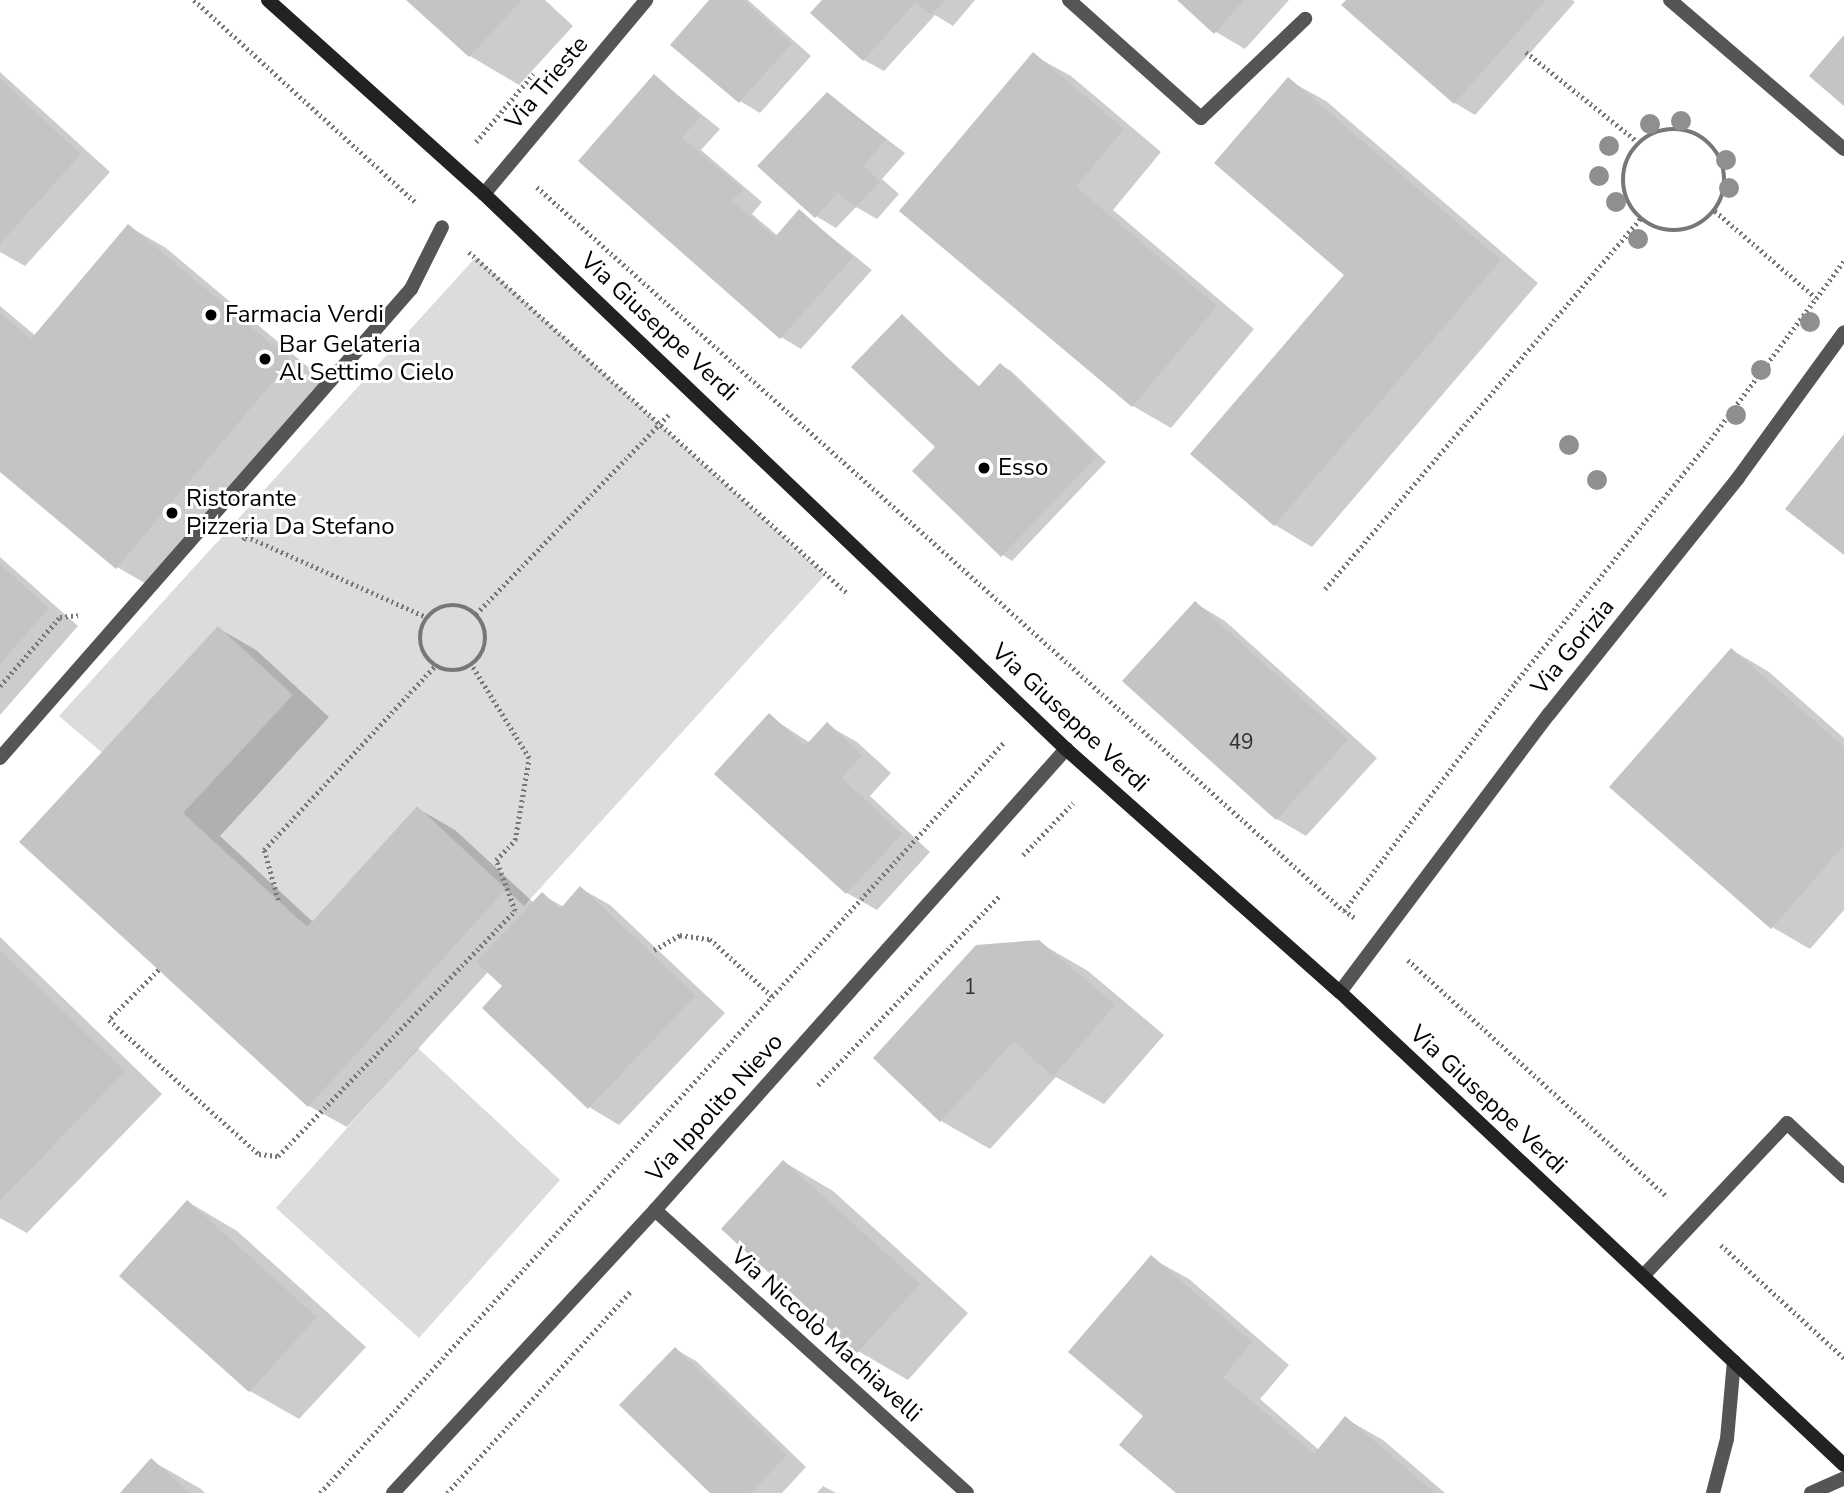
<!DOCTYPE html>
<html>
<head>
<meta charset="utf-8">
<style>
  body { margin:0 }
  #map { position:relative; width:1844px; height:1493px; overflow:hidden; background:#fff; font-family:"Nunito Sans",sans-serif }
  div>[style] { position:absolute }
  [style*='--x'] { left:calc(var(--x)*1px); top:calc(var(--y)*1px); width:calc(var(--w)*1px); rotate:calc(var(--a)*1deg) }
  .green>* { inset:0; background:#dcdcdc }
  .shadow>* { inset:0; background:#0003 }
  .building>* { inset:0; background:#c4c4c4 }
  .path>* { height:4.5px; margin-top:-2.25px; transform-origin:0; background:repeating-linear-gradient(90deg,#777 0 2px,transparent 0 5.5px) }
  .path>.ring { margin:-2.25px; padding:0; box-sizing:content-box; background:none; border:4.5px solid #777; border-radius:50% }
  .lane>* { height:14px; margin:-7px; padding:0 7px; transform-origin:7px; border-radius:7px; background:#555 }
  .street>* { height:14px; margin:-7px; padding:0 7px; transform-origin:7px; border-radius:7px; background:#555 }
  .secondary>* { height:14px; margin:-7px; padding:0 7px; transform-origin:7px; border-radius:7px; background:#222 }
  .trees>* { width:20px; height:20px; margin:-10px; border-radius:50%; background:#8f8f8f }
  .dots>* { width:19px; height:19px; translate:-50% -50%; box-sizing:border-box; border:4px solid #fff; border-radius:50% }
  span { translate:-50% -50%; white-space:nowrap; text-align:center; line-height:1.15; -webkit-text-stroke:6px #fff; paint-order:stroke }
  .number-label { font-size:21px; color:#313131 }
  .number-label span { -webkit-text-stroke-width:0 }
  .street-label { font-size:24px; color:#000 }
  .poi-label { font-size:24px; color:#000 }
  .left { translate:0 -50%; text-align:left }
</style>
</head>
<body>
<div id="map">
  <div class="green">
    <div style="clip-path:polygon(476px 257px,825px 575px,524px 906px,417px 806px,307px 927px,59px 716px)"></div>
    <div style="clip-path:polygon(418px 1048px,560px 1180px,419px 1338px,276px 1208px)"></div>
  </div>
  <div class="shadow">
    <div style="clip-path:polygon(409px 0,545px 0,573px 26px,519px 85px,470px 56px)"></div>
    <div style="clip-path:polygon(711px 0,748px 0,811px 56px,760px 113px,740px 101px)"></div>
    <div style="clip-path:polygon(824px 0,975px 0,953px 26px,935px 15px,884px 71px,864px 60px)"></div>
    <div style="clip-path:polygon(1179px 0,1289px 0,1245px 49px,1216px 32px)"></div>
    <div style="clip-path:polygon(1348px 0,1572px 0,1575px 2px,1475px 115px,1455px 103px,1344px 5px)"></div>
    <div style="clip-path:polygon(1033px 55px,1071px 76px,1161px 152px,1113px 210px,1254px 329px,1171px 428px,1133px 406px,902px 211px)"></div>
    <div style="clip-path:polygon(0 72px,110px 172px,25px 266px,0 252px)"></div>
    <div style="clip-path:polygon(654px 76px,720px 129px,701px 150px,762px 202px,752px 214px,778px 236px,800px 212px,872px 270px,801px 349px,781px 337px,581px 161px)"></div>
    <div style="clip-path:polygon(1288px 80px,1326px 101px,1538px 283px,1312px 547px,1275px 525px,1347px 275px)"></div>
    <div style="clip-path:polygon(828px 94px,905px 153px,882px 179px,899px 194px,877px 219px,856px 207px,836px 228px,816px 216px)"></div>
    <div style="clip-path:polygon(128px 226px,166px 248px,327px 383px,155px 589px,117px 567px,0 470px,0 306px,36px 336px)"></div>
    <div style="clip-path:polygon(902px 317px,980px 387px,1001px 365px,1011px 371px,1106px 462px,1012px 561px,1003px 555px,938px 447px)"></div>
    <div style="clip-path:polygon(0 557px,78px 626px,0 715px)"></div>
    <div style="clip-path:polygon(1195px 603px,1225px 621px,1377px 758px,1306px 836px,1277px 819px)"></div>
    <div style="clip-path:polygon(218px 628px,256px 650px,329px 717px,220px 836px,313px 922px,417px 808px,455px 830px,534px 903px,542px 895px,564px 907px,580px 888px,610px 905px,725px 1013px,619px 1125px,589px 1107px,504px 986px,488px 972px,347px 1127px,309px 1106px,22px 842px)"></div>
    <div style="clip-path:polygon(1732px 650px,1769px 672px,1844px 738px,1844px 910px,1810px 949px,1772px 927px)"></div>
    <div style="clip-path:polygon(769px 716px,810px 743px,827px 725px,857px 742px,891px 773px,870px 796px,930px 852px,877px 910px,847px 893px)"></div>
    <div style="clip-path:polygon(0 937px,162px 1094px,27px 1233px,0 1218px)"></div>
    <div style="clip-path:polygon(1038px 942px,1088px 971px,1164px 1035px,1104px 1104px,1056px 1077px,990px 1149px,941px 1121px)"></div>
    <div style="clip-path:polygon(784px 1162px,833px 1191px,968px 1313px,908px 1380px,858px 1351px)"></div>
    <div style="clip-path:polygon(188px 1202px,237px 1231px,366px 1347px,299px 1419px,250px 1391px)"></div>
    <div style="clip-path:polygon(1151px 1258px,1189px 1279px,1289px 1365px,1260px 1399px,1319px 1450px,1346px 1419px,1383px 1440px,1445px 1493px,1179px 1493px,1146px 1416px)"></div>
    <div style="clip-path:polygon(675px 1349px,696px 1361px,806px 1467px,782px 1493px,713px 1493px)"></div>
    <div style="clip-path:polygon(152px 1461px,201px 1489px,205px 1493px,122px 1493px)"></div>
    <div style="clip-path:polygon(823px 1486px,836px 1493px,817px 1493px)"></div>
  </div>
  <div class="building">
    <div style="clip-path:polygon(406px 0,522px 0,469px 57px)"></div>
    <div style="clip-path:polygon(709px 0,743px 0,792px 43px,739px 103px,670px 45px)"></div>
    <div style="clip-path:polygon(822px 0,945px 0,931px 15px,915px 3px,863px 61px,810px 13px)"></div>
    <div style="clip-path:polygon(1177px 0,1244px 0,1214px 34px)"></div>
    <div style="clip-path:polygon(1346px 0,1546px 0,1454px 104px,1341px 5px)"></div>
    <div style="clip-path:polygon(1844px 35px,1844px 106px,1809px 76px)"></div>
    <div style="clip-path:polygon(1033px 52px,1124px 129px,1076px 187px,1217px 306px,1132px 407px,899px 211px)"></div>
    <div style="clip-path:polygon(654px 74px,701px 116px,682px 138px,743px 189px,732px 201px,775px 237px,799px 209px,853px 257px,780px 339px,578px 161px)"></div>
    <div style="clip-path:polygon(1288px 77px,1501px 260px,1274px 526px,1190px 454px,1344px 275px,1214px 163px)"></div>
    <div style="clip-path:polygon(0 79px,81px 154px,0 244px)"></div>
    <div style="clip-path:polygon(827px 92px,886px 140px,863px 166px,880px 182px,855px 208px,838px 192px,815px 218px,757px 166px)"></div>
    <div style="clip-path:polygon(128px 224px,291px 360px,116px 569px,0 472px,0 313px,31px 339px)"></div>
    <div style="clip-path:polygon(902px 314px,978px 387px,1000px 363px,1097px 456px,1001px 557px,912px 471px,935px 447px,851px 367px)"></div>
    <div style="clip-path:polygon(1844px 434px,1844px 555px,1785px 509px)"></div>
    <div style="clip-path:polygon(0 564px,49px 608px,0 664px)"></div>
    <div style="clip-path:polygon(1195px 601px,1348px 740px,1276px 820px,1122px 681px)"></div>
    <div style="clip-path:polygon(218px 626px,293px 695px,183px 813px,307px 927px,417px 806px,506px 889px,308px 1107px,19px 842px)"></div>
    <div style="clip-path:polygon(1731px 648px,1844px 747px,1844px 845px,1771px 929px,1609px 787px)"></div>
    <div style="clip-path:polygon(769px 713px,805px 746px,827px 722px,862px 755px,842px 778px,902px 834px,846px 894px,714px 774px)"></div>
    <div style="clip-path:polygon(580px 886px,696px 995px,588px 1109px,482px 1008px,502px 986px,476px 962px,542px 892px,560px 909px)"></div>
    <div style="clip-path:polygon(1039px 940px,1115px 1005px,1053px 1077px,1014px 1041px,940px 1122px,873px 1058px,976px 945px)"></div>
    <div style="clip-path:polygon(0 950px,125px 1071px,0 1201px)"></div>
    <div style="clip-path:polygon(783px 1160px,920px 1284px,857px 1353px,721px 1229px)"></div>
    <div style="clip-path:polygon(187px 1200px,317px 1317px,249px 1392px,119px 1276px)"></div>
    <div style="clip-path:polygon(1151px 1255px,1252px 1342px,1223px 1377px,1314px 1454px,1345px 1416px,1435px 1493px,1176px 1493px,1119px 1445px,1143px 1416px,1068px 1352px)"></div>
    <div style="clip-path:polygon(675px 1347px,787px 1455px,751px 1493px,710px 1493px,619px 1405px)"></div>
    <div style="clip-path:polygon(151px 1458px,189px 1493px,120px 1493px)"></div>
  </div>
  <div class="path">
    <div style="--x:194;--y:0;--w:301;--a:42.4"></div>
    <div style="--x:1526;--y:52;--w:145;--a:38.8"></div>
    <div class="ring" style="left:1623px;top:129px;width:97.5px;height:97.5px"></div>
    <div style="--x:476;--y:142;--w:89;--a:-50"></div>
    <div style="--x:537;--y:187;--w:1084;--a:41.9"></div>
    <div style="--x:1715;--y:211;--w:133;--a:40.7"></div>
    <div style="--x:469;--y:252;--w:509;--a:42.05"></div>
    <div style="--x:243;--y:540;--w:5;--a:-53"></div>
    <div style="--x:246;--y:536;--w:197;--a:24.2"></div>
    <div style="--x:1325;--y:589;--w:486;--a:-49.6"></div>
    <div class="ring" style="left:420px;top:605px;width:61.5px;height:61.5px"></div>
    <div style="--x:476;--y:614;--w:277;--a:-46"></div>
    <div style="--x:0;--y:686;--w:91;--a:-49"></div>
    <div style="--x:60;--y:617;--w:18;--a:-6"></div>
    <div style="--x:1023;--y:855;--w:72;--a:-46.1"></div>
    <div style="--x:278;--y:900;--w:52;--a:-105.6"></div>
    <div style="--x:264;--y:850;--w:251;--a:-47.1"></div>
    <div style="--x:1354;--y:918;--w:12;--a:-145"></div>
    <div style="--x:1344;--y:911;--w:285;--a:-53.1"></div>
    <div style="--x:1515;--y:683;--w:302;--a:-51.2"></div>
    <div style="--x:1704;--y:448;--w:234;--a:-53.2"></div>
    <div style="--x:654;--y:950;--w:30;--a:-30"></div>
    <div style="--x:680;--y:935;--w:30;--a:8"></div>
    <div style="--x:710;--y:939;--w:84;--a:42.6"></div>
    <div style="--x:1408;--y:960;--w:352;--a:42.4"></div>
    <div style="--x:159;--y:970;--w:71;--a:135"></div>
    <div style="--x:109;--y:1020;--w:201;--a:41.8"></div>
    <div style="--x:259;--y:1154;--w:19;--a:6"></div>
    <div style="--x:278;--y:1156;--w:341;--a:-46"></div>
    <div style="--x:515;--y:911;--w:54;--a:-110.4"></div>
    <div style="--x:496;--y:860;--w:28;--a:-46"></div>
    <div style="--x:515;--y:840;--w:83;--a:-80.3"></div>
    <div style="--x:529;--y:758;--w:108;--a:-121.8"></div>
    <div style="--x:818;--y:1085;--w:262;--a:-46.2"></div>
    <div style="--x:1721;--y:1245;--w:167;--a:42.6"></div>
    <div style="--x:320;--y:1493;--w:1017;--a:-47.67"></div>
    <div style="--x:447;--y:1493;--w:272;--a:-47.7"></div>
  </div>
  <div class="lane">
    <div style="--x:1069;--y:0;--w:177;--a:41.8"></div>
    <div style="--x:1201;--y:118;--w:144;--a:-43.6"></div>
    <div style="--x:1670;--y:0;--w:229;--a:40.6"></div>
    <div style="--x:1643;--y:1276;--w:210;--a:-46.7"></div>
    <div style="--x:1787;--y:1123;--w:78;--a:42.9"></div>
  </div>
  <div class="street">
    <div style="--x:484;--y:194;--w:253;--a:-50.1"></div>
    <div style="--x:0;--y:758;--w:624;--a:-48.77"></div>
    <div style="--x:411;--y:289;--w:69;--a:-63.4"></div>
    <div style="--x:1340;--y:992;--w:348;--a:-53.1"></div>
    <div style="--x:1549;--y:714;--w:302;--a:-51.3"></div>
    <div style="--x:1738;--y:478;--w:180;--a:-54"></div>
    <div style="--x:655;--y:1210;--w:421;--a:42.2"></div>
    <div style="--x:393;--y:1493;--w:386;--a:-47.2"></div>
    <div style="--x:655;--y:1210;--w:618;--a:-48.28"></div>
    <div style="--x:1713;--y:1493;--w:56;--a:-75.5"></div>
    <div style="--x:1727;--y:1439;--w:78;--a:-84.9"></div>
    <div style="--x:1811;--y:1493;--w:36;--a:-24"></div>
  </div>
  <div class="secondary">
    <div style="--x:268;--y:0;--w:290;--a:41.9"></div>
    <div style="--x:484;--y:194;--w:804;--a:43.64"></div>
    <div style="--x:1066;--y:749;--w:366;--a:41.6"></div>
    <div style="--x:1340;--y:992;--w:691;--a:43.18"></div>
  </div>
  <div class="trees">
    <div style="left:1681px;top:121px"></div>
    <div style="left:1650px;top:124px"></div>
    <div style="left:1609px;top:146px"></div>
    <div style="left:1726px;top:160px"></div>
    <div style="left:1599px;top:176px"></div>
    <div style="left:1729px;top:188px"></div>
    <div style="left:1616px;top:202px"></div>
    <div style="left:1638px;top:239px"></div>
    <div style="left:1810px;top:322px"></div>
    <div style="left:1761px;top:370px"></div>
    <div style="left:1736px;top:415px"></div>
    <div style="left:1569px;top:445px"></div>
    <div style="left:1597px;top:480px"></div>
  </div>
  <div class="dots">
    <div style="left:211px;top:315px;background:#000"></div>
    <div style="left:265px;top:359px;background:#000"></div>
    <div style="left:984px;top:468px;background:#000"></div>
    <div style="left:172px;top:513px;background:#000"></div>
  </div>
  <div class="number-label">
    <span style="left:1241px;top:742px">49</span>
    <span style="left:970px;top:987px">1</span>
  </div>
  <div class="street-label">
    <span style="left:547px;top:83px;rotate:-50deg">Via Trieste</span>
    <span style="left:659px;top:327px;rotate:43deg">Via Giuseppe Verdi</span>
    <span style="left:1573px;top:647px;rotate:-51deg">Via Gorizia</span>
    <span style="left:1070px;top:718px;rotate:43deg">Via Giuseppe Verdi</span>
    <span style="left:1488px;top:1100px;rotate:43deg">Via Giuseppe Verdi</span>
    <span style="left:715px;top:1108px;rotate:-48deg">Via Ippolito Nievo</span>
    <span style="left:826px;top:1335px;rotate:42deg">Via Niccolò Machiavelli</span>
  </div>
  <div class="poi-label">
    <span class="left" style="left:225px;top:315px">Farmacia Verdi</span>
    <span class="left" style="left:279px;top:359px">Bar Gelateria<br>Al Settimo Cielo</span>
    <span class="left" style="left:998px;top:468px">Esso</span>
    <span class="left" style="left:186px;top:513px">Ristorante<br>Pizzeria Da Stefano</span>
  </div>
</div>
</body>
</html>
